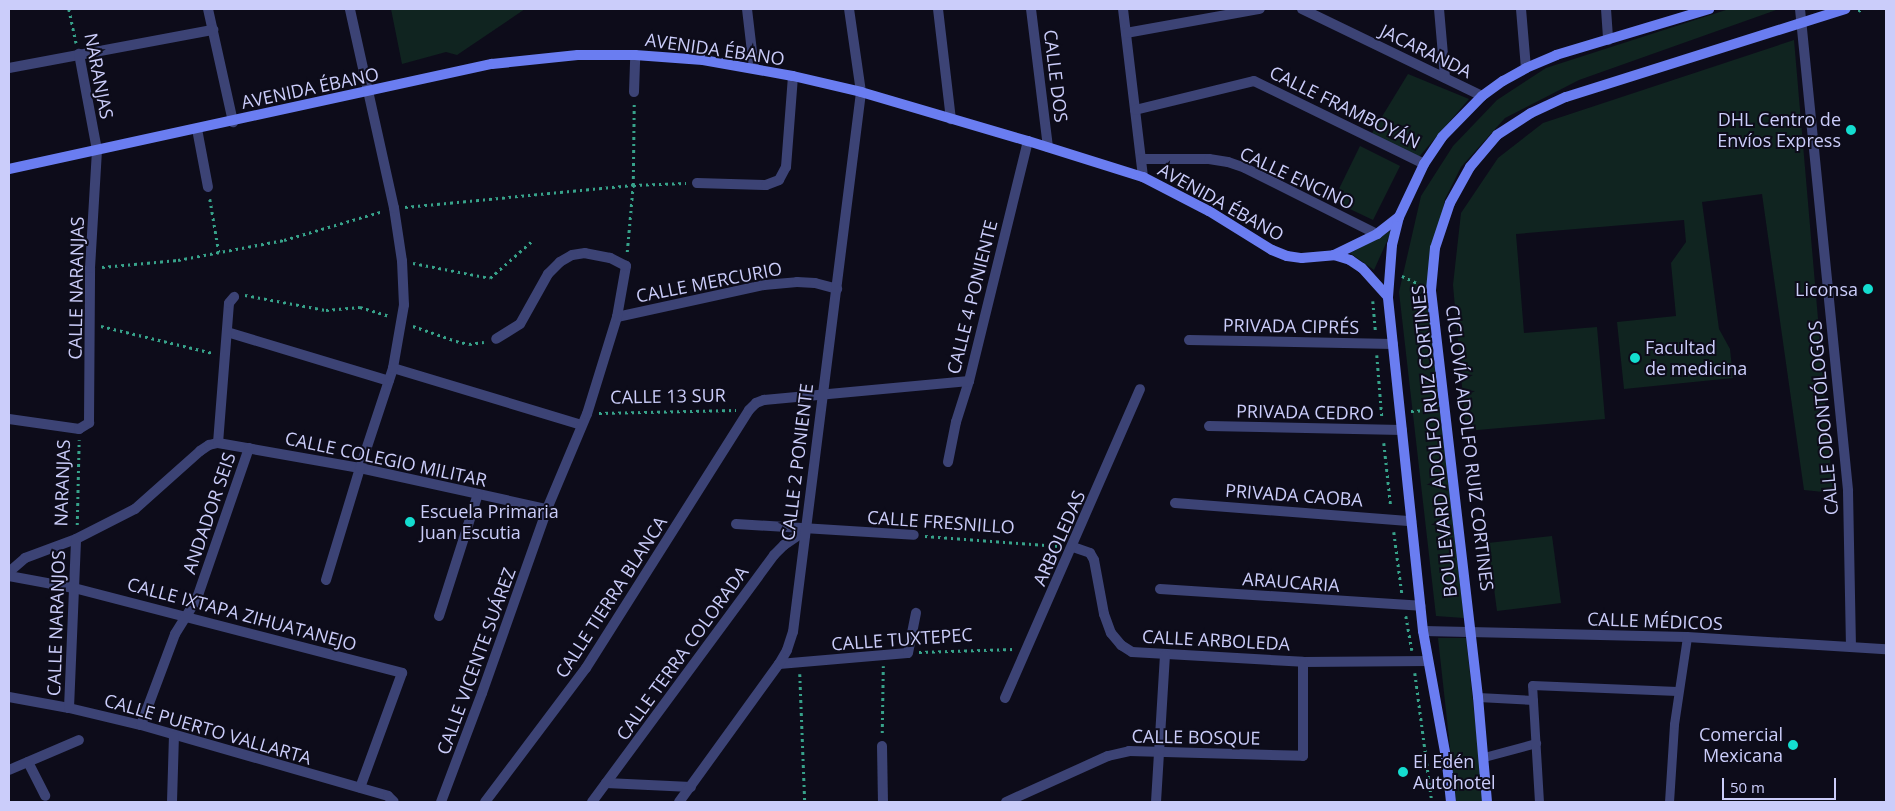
<!DOCTYPE html>
<html>
<head>
<meta charset="utf-8">
<style>
  body { margin:0 }
  #map { position:relative; width:1895px; height:811px; overflow:hidden; background:#0d0c1a; font-family:"Open Sans",sans-serif }
  div>[style] { position:absolute }
  [style*='--x'] { left:calc(var(--x)*1px); top:calc(var(--y)*1px); width:calc(var(--w)*1px); rotate:calc(var(--a)*1deg) }
  .green>* { inset:0; background:#102420 }
  .path>* { height:2.5px; margin-top:-1.25px; transform-origin:0; background:repeating-linear-gradient(90deg,#37a28a 0 2.5px,transparent 0 6.5px) }
  .lane>* { height:9px; margin:-4.5px; padding:0 4.5px; transform-origin:4.5px; border-radius:4.5px; background:#3c4375 }
  .street>* { height:10px; margin:-5px; padding:0 5px; transform-origin:5px; border-radius:5px; background:#3c4375 }
  .secondary>* { height:10px; margin:-5px; padding:0 5px; transform-origin:5px; border-radius:5px; background:#6a7df1 }
  .dots>* { width:14px; height:14px; translate:-50% -50%; box-sizing:border-box; border:2px solid #0d0c1a; border-radius:50% }
  span { translate:-50% -50%; white-space:nowrap; text-align:center; line-height:1.15; -webkit-text-stroke:4px #0d0c1a; paint-order:stroke }
  .street-label { font-size:18px; color:#cbcdfa }
  .poi-label { font-size:18px; color:#cbcdfa }
  .right { translate:-100% -50%; text-align:right }
  .left { translate:0 -50%; text-align:left }
  .frame { position:absolute; inset:0; border:10px solid #cbcdfa; pointer-events:none }
  .scale { position:absolute; left:1722px; top:778px; width:114px; height:22px; box-sizing:border-box; border:2px solid #cbcdfa; border-top:0; padding-left:6px; font-size:15px; line-height:18px; white-space:nowrap; color:#cbcdfa; -webkit-text-stroke:4px #0d0c1a; paint-order:stroke }
</style>
</head>
<body>
<div id="map">
  <div class="green">
    <div style="clip-path:polygon(391px 9px,525px 9px,457px 55px,446px 52px,402px 64px)"></div>
    <div style="clip-path:polygon(1729px 9px,1779px 9px,1579px 80px,1505px 118px,1461px 167px,1445px 199px,1426px 290px,1464px 618px,1436px 616px,1399px 292px,1421px 196px,1453px 146px,1497px 100px,1546px 68px)"></div>
    <div style="clip-path:polygon(1794px 40px,1833px 493px,1804px 490px,1762px 194px,1702px 202px,1719px 329px,1730px 349px,1733px 378px,1624px 389px,1617px 322px,1676px 316px,1671px 263px,1686px 242px,1684px 220px,1516px 234px,1524px 333px,1597px 327px,1605px 419px,1466px 431px,1453px 285px,1461px 213px,1498px 158px,1543px 123px)"></div>
    <div style="clip-path:polygon(1408px 74px,1469px 99px,1418px 158px,1372px 133px)"></div>
    <div style="clip-path:polygon(1360px 146px,1400px 166px,1373px 220px,1333px 201px)"></div>
    <div style="clip-path:polygon(1392px 230px,1374px 270px,1350px 253px)"></div>
    <div style="clip-path:polygon(1552px 536px,1561px 603px,1497px 611px,1488px 543px)"></div>
    <div style="clip-path:polygon(1438px 638px,1466px 638px,1484px 802px,1456px 802px)"></div>
  </div>
  <div class="path">
    <div style="--x:69;--y:9;--w:35;--a:78"></div>
    <div style="--x:1858;--y:11;--w:5;--a:-22"></div>
    <div style="--x:210;--y:199;--w:54;--a:80.4"></div>
    <div style="--x:405;--y:207;--w:229;--a:-5.5"></div>
    <div style="--x:633;--y:185;--w:53;--a:-2.2"></div>
    <div style="--x:627;--y:252;--w:67;--a:-84.9"></div>
    <div style="--x:633;--y:185;--w:82;--a:-89.3"></div>
    <div style="--x:413;--y:263;--w:78;--a:11"></div>
    <div style="--x:490;--y:278;--w:56;--a:-41.4"></div>
    <div style="--x:102;--y:267;--w:76;--a:-5.3"></div>
    <div style="--x:178;--y:260;--w:108;--a:-10.7"></div>
    <div style="--x:284;--y:240;--w:103;--a:-16.3"></div>
    <div style="--x:1402;--y:276;--w:19;--a:25"></div>
    <div style="--x:245;--y:295;--w:82;--a:10.5"></div>
    <div style="--x:326;--y:310;--w:34;--a:-5"></div>
    <div style="--x:360;--y:307;--w:30;--a:17"></div>
    <div style="--x:1373;--y:301;--w:32;--a:85"></div>
    <div style="--x:101;--y:326;--w:115;--a:13.6"></div>
    <div style="--x:413;--y:326;--w:46;--a:19.2"></div>
    <div style="--x:456;--y:341;--w:13;--a:13"></div>
    <div style="--x:469;--y:344;--w:15;--a:-8"></div>
    <div style="--x:1377;--y:355;--w:62;--a:85.4"></div>
    <div style="--x:1411;--y:411;--w:22;--a:-3"></div>
    <div style="--x:599;--y:413;--w:137;--a:-1.3"></div>
    <div style="--x:1384;--y:443;--w:64;--a:83.8"></div>
    <div style="--x:77;--y:525;--w:85;--a:-88.7"></div>
    <div style="--x:1394;--y:532;--w:63;--a:82.6"></div>
    <div style="--x:925;--y:536;--w:134;--a:4.3"></div>
    <div style="--x:1406;--y:616;--w:35;--a:80"></div>
    <div style="--x:919;--y:652;--w:95;--a:-1.8"></div>
    <div style="--x:1415;--y:673;--w:130;--a:82.5"></div>
    <div style="--x:800;--y:674;--w:128;--a:87.8"></div>
    <div style="--x:882;--y:733;--w:67;--a:-89.1"></div>
  </div>
  <div class="lane">
    <div style="--x:1478;--y:697;--w:55;--a:3.1"></div>
    <div style="--x:1484;--y:757;--w:54;--a:-15.1"></div>
    <div style="--x:1539;--y:802;--w:117;--a:-93.4"></div>
    <div style="--x:1532;--y:685;--w:145;--a:2.4"></div>
    <div style="--x:1669;--y:802;--w:78;--a:-86.3"></div>
    <div style="--x:1674;--y:724;--w:88;--a:-81.5"></div>
  </div>
  <div class="street">
    <div style="--x:208;--y:9;--w:116;--a:77.5"></div>
    <div style="--x:747;--y:9;--w:60;--a:83.3"></div>
    <div style="--x:938;--y:9;--w:111;--a:83.3"></div>
    <div style="--x:1031;--y:9;--w:139;--a:83"></div>
    <div style="--x:1123;--y:9;--w:169;--a:83.2"></div>
    <div style="--x:1302;--y:9;--w:200;--a:25.8"></div>
    <div style="--x:1439;--y:9;--w:69;--a:85"></div>
    <div style="--x:1521;--y:9;--w:59;--a:85.2"></div>
    <div style="--x:1606;--y:9;--w:31;--a:86"></div>
    <div style="--x:1800;--y:9;--w:484;--a:84.3"></div>
    <div style="--x:1848;--y:491;--w:155;--a:88.9"></div>
    <div style="--x:1126;--y:33;--w:136;--a:-10.2"></div>
    <div style="--x:9;--y:68;--w:208;--a:-10.6"></div>
    <div style="--x:634;--y:92;--w:37;--a:-88"></div>
    <div style="--x:1135;--y:110;--w:122;--a:-13.7"></div>
    <div style="--x:1254;--y:81;--w:189;--a:26"></div>
    <div style="--x:197;--y:129;--w:59;--a:79.3"></div>
    <div style="--x:1141;--y:159;--w:68;--a:0"></div>
    <div style="--x:1209;--y:159;--w:19;--a:9"></div>
    <div style="--x:1228;--y:162;--w:18;--a:19"></div>
    <div style="--x:1245;--y:168;--w:148;--a:26.6"></div>
    <div style="--x:697;--y:183;--w:69;--a:1.7"></div>
    <div style="--x:766;--y:185;--w:14;--a:-21"></div>
    <div style="--x:779;--y:180;--w:15;--a:-62"></div>
    <div style="--x:786;--y:167;--w:91;--a:-85.6"></div>
    <div style="--x:617;--y:317;--w:150;--a:-12.3"></div>
    <div style="--x:764;--y:285;--w:33;--a:-5"></div>
    <div style="--x:797;--y:282;--w:18;--a:3"></div>
    <div style="--x:815;--y:283;--w:23;--a:15"></div>
    <div style="--x:227;--y:332;--w:169;--a:16.8"></div>
    <div style="--x:1189;--y:340;--w:204;--a:1.1"></div>
    <div style="--x:393;--y:368;--w:197;--a:16.8"></div>
    <div style="--x:9;--y:419;--w:71;--a:8.1"></div>
    <div style="--x:79;--y:429;--w:12;--a:-31"></div>
    <div style="--x:89;--y:423;--w:155;--a:-89.6"></div>
    <div style="--x:90;--y:268;--w:118;--a:-86.6"></div>
    <div style="--x:97;--y:150;--w:98;--a:-100.6"></div>
    <div style="--x:1209;--y:426;--w:193;--a:1.2"></div>
    <div style="--x:218;--y:443;--w:140;--a:-85.5"></div>
    <div style="--x:229;--y:303;--w:8;--a:-50"></div>
    <div style="--x:948;--y:462;--w:41;--a:-78.7"></div>
    <div style="--x:956;--y:422;--w:43;--a:-72.4"></div>
    <div style="--x:969;--y:381;--w:247;--a:-76.2"></div>
    <div style="--x:1175;--y:503;--w:237;--a:4.4"></div>
    <div style="--x:736;--y:524;--w:178;--a:3.5"></div>
    <div style="--x:1073;--y:547;--w:18;--a:19"></div>
    <div style="--x:1090;--y:553;--w:8;--a:60"></div>
    <div style="--x:1094;--y:560;--w:55;--a:79.5"></div>
    <div style="--x:1104;--y:614;--w:20;--a:70"></div>
    <div style="--x:1111;--y:633;--w:16;--a:50"></div>
    <div style="--x:1121;--y:645;--w:13;--a:32"></div>
    <div style="--x:1132;--y:652;--w:171;--a:3.3"></div>
    <div style="--x:1303;--y:662;--w:125;--a:-0.5"></div>
    <div style="--x:9;--y:572;--w:21;--a:-41"></div>
    <div style="--x:25;--y:558;--w:54;--a:-20.4"></div>
    <div style="--x:76;--y:539;--w:66;--a:-27"></div>
    <div style="--x:135;--y:509;--w:87;--a:-41.7"></div>
    <div style="--x:200;--y:451;--w:11;--a:-34"></div>
    <div style="--x:209;--y:445;--w:9;--a:-13"></div>
    <div style="--x:218;--y:443;--w:144;--a:10"></div>
    <div style="--x:360;--y:468;--w:191;--a:12.4"></div>
    <div style="--x:9;--y:576;--w:66;--a:10.5"></div>
    <div style="--x:74;--y:588;--w:339;--a:14.5"></div>
    <div style="--x:402;--y:673;--w:122;--a:110.1"></div>
    <div style="--x:326;--y:580;--w:117;--a:-73.1"></div>
    <div style="--x:360;--y:468;--w:105;--a:-71.7"></div>
    <div style="--x:393;--y:368;--w:64;--a:-80.1"></div>
    <div style="--x:404;--y:305;--w:44;--a:-92.6"></div>
    <div style="--x:402;--y:261;--w:54;--a:-98.6"></div>
    <div style="--x:394;--y:208;--w:204;--a:-102.5"></div>
    <div style="--x:1160;--y:589;--w:261;--a:3.7"></div>
    <div style="--x:439;--y:616;--w:128;--a:-72.3"></div>
    <div style="--x:1423;--y:631;--w:264;--a:1.3"></div>
    <div style="--x:1687;--y:637;--w:199;--a:3.5"></div>
    <div style="--x:779;--y:664;--w:129;--a:-4.9"></div>
    <div style="--x:908;--y:653;--w:41;--a:-78.7"></div>
    <div style="--x:9;--y:697;--w:61;--a:10.4"></div>
    <div style="--x:69;--y:708;--w:74;--a:13.3"></div>
    <div style="--x:141;--y:725;--w:257;--a:16"></div>
    <div style="--x:388;--y:796;--w:8;--a:45"></div>
    <div style="--x:1005;--y:698;--w:337;--a:-66.4"></div>
    <div style="--x:69;--y:708;--w:169;--a:-87.6"></div>
    <div style="--x:141;--y:725;--w:97;--a:-69.5"></div>
    <div style="--x:175;--y:634;--w:39;--a:-58"></div>
    <div style="--x:196;--y:601;--w:162;--a:-70.9"></div>
    <div style="--x:882;--y:746;--w:56;--a:89"></div>
    <div style="--x:28;--y:762;--w:38;--a:63"></div>
    <div style="--x:9;--y:770;--w:76;--a:-23.2"></div>
    <div style="--x:606;--y:783;--w:85;--a:2.7"></div>
    <div style="--x:172;--y:802;--w:66;--a:-88.3"></div>
    <div style="--x:441;--y:802;--w:116;--a:-69.4"></div>
    <div style="--x:482;--y:693;--w:195;--a:-70.5"></div>
    <div style="--x:547;--y:509;--w:103;--a:-67.2"></div>
    <div style="--x:587;--y:414;--w:102;--a:-72.8"></div>
    <div style="--x:617;--y:317;--w:52;--a:-80"></div>
    <div style="--x:626;--y:266;--w:18;--a:-153"></div>
    <div style="--x:610;--y:258;--w:25;--a:-169"></div>
    <div style="--x:585;--y:253;--w:13;--a:171"></div>
    <div style="--x:572;--y:255;--w:14;--a:150"></div>
    <div style="--x:560;--y:262;--w:17;--a:135"></div>
    <div style="--x:548;--y:274;--w:57;--a:119.2"></div>
    <div style="--x:520;--y:324;--w:28;--a:148"></div>
    <div style="--x:485;--y:802;--w:168;--a:-53"></div>
    <div style="--x:586;--y:668;--w:305;--a:-57.7"></div>
    <div style="--x:749;--y:410;--w:10;--a:-45"></div>
    <div style="--x:756;--y:403;--w:9;--a:-21"></div>
    <div style="--x:764;--y:400;--w:206;--a:-5.3"></div>
    <div style="--x:592;--y:802;--w:307;--a:-53.6"></div>
    <div style="--x:774;--y:555;--w:14;--a:-45"></div>
    <div style="--x:784;--y:545;--w:27;--a:-34"></div>
    <div style="--x:679;--y:802;--w:170;--a:-54.1"></div>
    <div style="--x:779;--y:664;--w:16;--a:-60"></div>
    <div style="--x:787;--y:650;--w:19;--a:-72"></div>
    <div style="--x:793;--y:632;--w:544;--a:-82.82"></div>
    <div style="--x:861;--y:92;--w:84;--a:-98.2"></div>
    <div style="--x:1006;--y:802;--w:112;--a:-24.3"></div>
    <div style="--x:1108;--y:756;--w:22;--a:-13"></div>
    <div style="--x:1129;--y:751;--w:174;--a:1.6"></div>
    <div style="--x:1303;--y:756;--w:94;--a:-90"></div>
    <div style="--x:1156;--y:802;--w:147;--a:-86.5"></div>
  </div>
  <div class="secondary">
    <div style="--x:9;--y:169;--w:494;--a:-12.3"></div>
    <div style="--x:492;--y:64;--w:86;--a:-6"></div>
    <div style="--x:578;--y:55;--w:57;--a:0"></div>
    <div style="--x:635;--y:55;--w:68;--a:4.2"></div>
    <div style="--x:703;--y:60;--w:91;--a:10.1"></div>
    <div style="--x:793;--y:76;--w:70;--a:13.2"></div>
    <div style="--x:861;--y:92;--w:174;--a:16.4"></div>
    <div style="--x:1028;--y:141;--w:121;--a:17.4"></div>
    <div style="--x:1143;--y:177;--w:74;--a:27.3"></div>
    <div style="--x:1209;--y:211;--w:74;--a:31.8"></div>
    <div style="--x:1272;--y:250;--w:16;--a:22"></div>
    <div style="--x:1287;--y:256;--w:15;--a:8"></div>
    <div style="--x:1302;--y:258;--w:32;--a:-5"></div>
    <div style="--x:1334;--y:255;--w:48;--a:-26"></div>
    <div style="--x:1377;--y:234;--w:28;--a:-38"></div>
    <div style="--x:1334;--y:255;--w:17;--a:17"></div>
    <div style="--x:1350;--y:260;--w:14;--a:34"></div>
    <div style="--x:1362;--y:268;--w:39;--a:48"></div>
    <div style="--x:1451;--y:802;--w:39;--a:-96"></div>
    <div style="--x:1447;--y:763;--w:134;--a:-100.3"></div>
    <div style="--x:1423;--y:631;--w:336;--a:-96"></div>
    <div style="--x:1388;--y:297;--w:52;--a:-85.6"></div>
    <div style="--x:1392;--y:245;--w:29;--a:-76"></div>
    <div style="--x:1399;--y:217;--w:59;--a:-64.7"></div>
    <div style="--x:1424;--y:164;--w:32;--a:-56"></div>
    <div style="--x:1442;--y:137;--w:57;--a:-45.7"></div>
    <div style="--x:1482;--y:96;--w:26;--a:-36"></div>
    <div style="--x:1503;--y:81;--w:26;--a:-29"></div>
    <div style="--x:1526;--y:68;--w:33;--a:-23"></div>
    <div style="--x:1556;--y:55;--w:160;--a:-16.7"></div>
    <div style="--x:1487;--y:802;--w:105;--a:-94.9"></div>
    <div style="--x:1478;--y:697;--w:410;--a:-96.6"></div>
    <div style="--x:1431;--y:290;--w:42;--a:-84.6"></div>
    <div style="--x:1435;--y:248;--w:47;--a:-71.6"></div>
    <div style="--x:1450;--y:203;--w:41;--a:-60.9"></div>
    <div style="--x:1470;--y:167;--w:42;--a:-49.8"></div>
    <div style="--x:1497;--y:135;--w:40;--a:-32.9"></div>
    <div style="--x:1531;--y:113;--w:38;--a:-25"></div>
    <div style="--x:1566;--y:97;--w:293;--a:-17.5"></div>
  </div>
  <div class="dots">
    <div style="left:1851px;top:130px;background:#14ddd0"></div>
    <div style="left:1868px;top:289px;background:#14ddd0"></div>
    <div style="left:1635px;top:358px;background:#14ddd0"></div>
    <div style="left:410px;top:522px;background:#14ddd0"></div>
    <div style="left:1793px;top:745px;background:#14ddd0"></div>
    <div style="left:1403px;top:772px;background:#14ddd0"></div>
  </div>
  <div class="street-label">
    <span style="left:715px;top:49px;rotate:8deg">AVENIDA ÉBANO</span>
    <span style="left:1426px;top:51px;rotate:26deg">JACARANDA</span>
    <span style="left:99px;top:76px;rotate:79deg">NARANJAS</span>
    <span style="left:1056px;top:76px;rotate:83deg">CALLE DOS</span>
    <span style="left:310px;top:88px;rotate:-12deg">AVENIDA ÉBANO</span>
    <span style="left:1345px;top:107px;rotate:26deg">CALLE FRAMBOYÁN</span>
    <span style="left:1297px;top:178px;rotate:25deg">CALLE ENCINO</span>
    <span style="left:1221px;top:202px;rotate:29deg">AVENIDA ÉBANO</span>
    <span style="left:709px;top:282px;rotate:-11deg">CALLE MERCURIO</span>
    <span style="left:76px;top:288px;rotate:-89deg">CALLE NARANJAS</span>
    <span style="left:972px;top:297px;rotate:-76deg">CALLE 4 PONIENTE</span>
    <span style="left:1291px;top:326px;rotate:1deg">PRIVADA CIPRÉS</span>
    <span style="left:668px;top:396px;rotate:-1deg">CALLE 13 SUR</span>
    <span style="left:1305px;top:412px;rotate:1deg">PRIVADA CEDRO</span>
    <span style="left:1823px;top:418px;rotate:-95deg">CALLE ODONTÓLOGOS</span>
    <span style="left:1434px;top:441px;rotate:-96deg">BOULEVARD ADOLFO RUIZ CORTINES</span>
    <span style="left:1470px;top:448px;rotate:83deg">CICLOVÍA ADOLFO RUIZ CORTINES</span>
    <span style="left:386px;top:459px;rotate:12deg">CALLE COLEGIO MILITAR</span>
    <span style="left:797px;top:462px;rotate:-83deg">CALLE 2 PONIENTE</span>
    <span style="left:62px;top:483px;rotate:-88deg">NARANJAS</span>
    <span style="left:1294px;top:495px;rotate:4deg">PRIVADA CAOBA</span>
    <span style="left:209px;top:513px;rotate:-71deg">ANDADOR SEIS</span>
    <span style="left:941px;top:522px;rotate:4deg">CALLE FRESNILLO</span>
    <span style="left:1059px;top:538px;rotate:-66deg">ARBOLEDAS</span>
    <span style="left:1291px;top:582px;rotate:4deg">ARAUCARIA</span>
    <span style="left:611px;top:597px;rotate:-57deg">CALLE TIERRA BLANCA</span>
    <span style="left:242px;top:614px;rotate:15deg">CALLE IXTAPA ZIHUATANEJO</span>
    <span style="left:1655px;top:621px;rotate:2deg">CALLE MÉDICOS</span>
    <span style="left:56px;top:623px;rotate:-88deg">CALLE NARANJOS</span>
    <span style="left:902px;top:639px;rotate:-4deg">CALLE TUXTEPEC</span>
    <span style="left:1216px;top:640px;rotate:3deg">CALLE ARBOLEDA</span>
    <span style="left:682px;top:653px;rotate:-54deg">CALLE TERRA COLORADA</span>
    <span style="left:476px;top:661px;rotate:-70deg">CALLE VICENTE SUÁREZ</span>
    <span style="left:208px;top:729px;rotate:16deg">CALLE PUERTO VALLARTA</span>
    <span style="left:1196px;top:737px;rotate:1deg">CALLE BOSQUE</span>
  </div>
  <div class="poi-label">
    <span class="right" style="left:1841px;top:130px">DHL Centro de<br>Envíos Express</span>
    <span class="right" style="left:1858px;top:289px">Liconsa</span>
    <span class="left" style="left:1645px;top:358px">Facultad<br>de medicina</span>
    <span class="left" style="left:420px;top:522px">Escuela Primaria<br>Juan Escutia</span>
    <span class="right" style="left:1783px;top:745px">Comercial<br>Mexicana</span>
    <span class="left" style="left:1413px;top:772px">El Edén<br>Autohotel</span>
  </div>
  <div class="frame"></div>
  <div class="scale">50 m</div>
</div>
</body>
</html>
